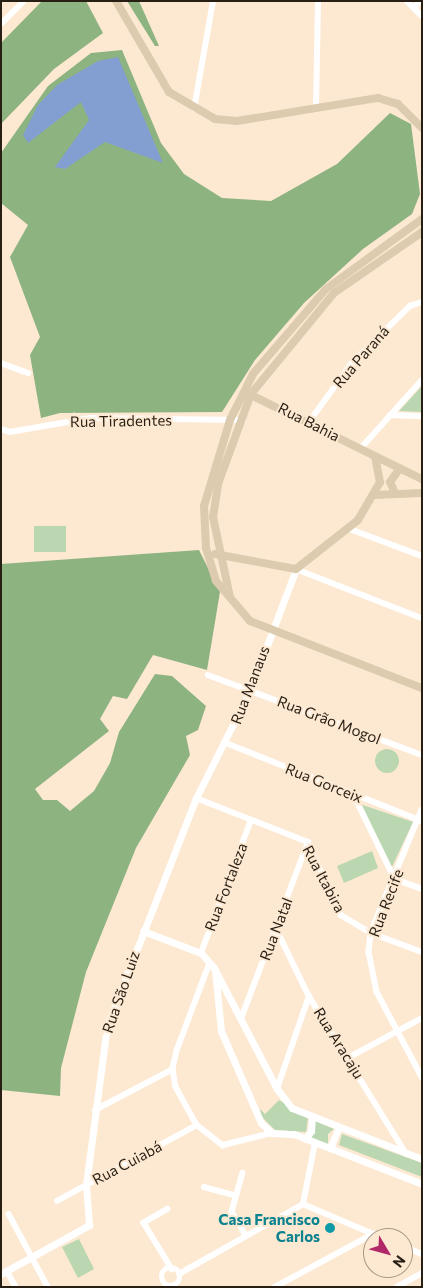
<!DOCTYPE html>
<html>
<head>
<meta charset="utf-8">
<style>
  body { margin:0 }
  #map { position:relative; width:423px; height:1288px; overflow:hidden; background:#fde9d2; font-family:Commissioner,sans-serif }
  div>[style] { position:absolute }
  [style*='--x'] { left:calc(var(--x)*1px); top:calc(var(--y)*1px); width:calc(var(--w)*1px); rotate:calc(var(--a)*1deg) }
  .green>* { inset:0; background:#bbd7b2 }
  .round { border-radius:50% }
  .forest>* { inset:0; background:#8db381 }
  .water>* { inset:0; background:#839fd1 }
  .minor>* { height:5.5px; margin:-2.75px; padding:0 2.75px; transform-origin:2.75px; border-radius:2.75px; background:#fff }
  .minor>.ring { margin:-2.75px; padding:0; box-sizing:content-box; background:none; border:5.5px solid #fff; border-radius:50% }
  .tertiary>* { height:7px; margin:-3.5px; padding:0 3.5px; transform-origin:3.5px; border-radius:3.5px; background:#fff }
  .secondary>* { height:8px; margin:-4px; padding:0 4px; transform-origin:4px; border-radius:4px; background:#dccbaf }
  .dots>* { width:14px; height:14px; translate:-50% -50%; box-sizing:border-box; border:2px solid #fde9d2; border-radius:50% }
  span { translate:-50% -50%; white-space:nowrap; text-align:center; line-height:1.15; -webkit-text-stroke:4px #fde9d2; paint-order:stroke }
  .street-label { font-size:15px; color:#281f14 }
  .culture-label { font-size:15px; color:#0d838f; font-weight:700 }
  .right { translate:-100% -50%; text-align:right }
  .frame { position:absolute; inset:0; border:2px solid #281f14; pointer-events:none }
  .north { position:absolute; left:363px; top:1228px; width:50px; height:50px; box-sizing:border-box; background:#fde9d2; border:1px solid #a89886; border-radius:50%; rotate:127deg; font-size:14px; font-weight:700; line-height:20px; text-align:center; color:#281f14 }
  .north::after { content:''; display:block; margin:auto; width:18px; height:22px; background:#b12869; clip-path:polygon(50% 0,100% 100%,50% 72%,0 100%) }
</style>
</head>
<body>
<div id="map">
  <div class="green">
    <div style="clip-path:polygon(422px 386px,422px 412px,399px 411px)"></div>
    <div style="clip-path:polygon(34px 526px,66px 526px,66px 552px,34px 552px)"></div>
    <div class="round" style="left:375px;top:749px;width:24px;height:24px"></div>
    <div style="clip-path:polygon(360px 804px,413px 822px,391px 869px)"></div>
    <div style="clip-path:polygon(372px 851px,378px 868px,344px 883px,337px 866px)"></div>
    <div style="clip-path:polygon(279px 1100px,308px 1118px,306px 1132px,275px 1130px,261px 1116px,260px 1109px,265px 1114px)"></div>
    <div style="clip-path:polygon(315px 1121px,334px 1129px,328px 1134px,328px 1145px,311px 1138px)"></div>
    <div style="clip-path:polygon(342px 1134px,422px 1163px,422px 1177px,339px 1145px)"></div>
    <div style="clip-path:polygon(79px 1239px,94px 1269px,78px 1278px,62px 1247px)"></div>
  </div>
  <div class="forest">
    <div style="clip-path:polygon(42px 1px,86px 1px,103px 33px,54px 69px,1px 124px,1px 43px)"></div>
    <div style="clip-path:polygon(127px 1px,139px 1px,159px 46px,155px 46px)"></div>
    <div style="clip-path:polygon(122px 50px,161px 143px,184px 174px,222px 198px,271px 201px,337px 164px,390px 113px,411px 124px,420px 194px,412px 214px,363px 249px,304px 303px,255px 360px,222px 412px,60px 413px,41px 418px,30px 355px,40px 337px,10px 257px,28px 225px,1px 203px,1px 153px,48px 86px,91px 53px)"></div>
    <div style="clip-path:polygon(199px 550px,220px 592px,207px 670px,153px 655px,127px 699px,113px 696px,100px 719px,109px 731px,35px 789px,43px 800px,57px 800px,70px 811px,94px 791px,110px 763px,119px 732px,155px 674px,172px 676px,206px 706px,198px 730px,186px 736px,190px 755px,136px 848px,86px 972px,61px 1068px,60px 1096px,1px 1090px,1px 564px)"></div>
  </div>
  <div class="water">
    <div style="clip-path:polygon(118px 57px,163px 163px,105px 142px,65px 169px,55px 167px,89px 120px,81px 102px,28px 143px,23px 135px,38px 105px,57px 85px,98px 61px)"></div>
  </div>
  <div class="minor">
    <div style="--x:407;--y:1;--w:21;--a:45"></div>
    <div style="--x:414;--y:8;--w:9;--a:-49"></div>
    <div style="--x:1;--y:24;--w:33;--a:-45"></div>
    <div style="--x:316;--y:107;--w:106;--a:-88.9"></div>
    <div style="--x:194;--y:109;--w:110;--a:-80"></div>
    <div style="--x:1;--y:363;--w:29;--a:20"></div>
    <div style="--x:390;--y:415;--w:32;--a:2"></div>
    <div style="--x:309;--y:422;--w:72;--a:-54.1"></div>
    <div style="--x:351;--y:364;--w:83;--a:-44.5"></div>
    <div style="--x:410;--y:306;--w:13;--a:-18"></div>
    <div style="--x:1;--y:429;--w:9;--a:18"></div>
    <div style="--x:10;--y:432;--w:81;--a:-9.9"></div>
    <div style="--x:90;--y:418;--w:153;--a:0.7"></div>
    <div style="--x:361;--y:448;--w:91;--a:-48.1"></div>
    <div style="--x:350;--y:529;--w:77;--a:20.6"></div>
    <div style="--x:296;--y:569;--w:135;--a:21.3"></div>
    <div style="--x:208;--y:675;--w:228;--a:20.5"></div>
    <div style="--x:226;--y:743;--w:211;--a:21.7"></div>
    <div style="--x:354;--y:795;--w:93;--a:64"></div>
    <div style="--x:196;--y:798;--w:120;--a:21.4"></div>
    <div style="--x:308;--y:842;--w:80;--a:65.7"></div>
    <div style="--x:341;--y:915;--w:35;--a:31"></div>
    <div style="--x:371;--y:933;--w:54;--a:20.4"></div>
    <div style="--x:422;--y:810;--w:133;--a:112.5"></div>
    <div style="--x:371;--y:933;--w:19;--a:96"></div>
    <div style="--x:369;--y:952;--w:41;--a:78.7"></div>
    <div style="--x:377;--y:992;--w:96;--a:62.1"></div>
    <div style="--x:395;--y:879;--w:29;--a:20"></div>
    <div style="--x:277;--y:930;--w:73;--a:64.1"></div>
    <div style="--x:309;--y:996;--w:185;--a:58.3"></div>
    <div style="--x:201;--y:953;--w:142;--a:-69.4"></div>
    <div style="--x:210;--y:963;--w:94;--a:110.6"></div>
    <div style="--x:177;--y:1051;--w:18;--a:103"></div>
    <div style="--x:173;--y:1069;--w:18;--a:81"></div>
    <div style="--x:176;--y:1087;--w:43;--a:61.1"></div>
    <div style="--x:197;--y:1125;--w:33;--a:38"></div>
    <div style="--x:223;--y:1145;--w:50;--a:-13.8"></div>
    <div style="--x:242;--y:1016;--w:186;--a:-69.2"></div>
    <div style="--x:348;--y:1058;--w:84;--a:-28.4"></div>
    <div style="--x:277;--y:1089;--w:98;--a:-71"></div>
    <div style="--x:95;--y:1110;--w:88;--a:-27.7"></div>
    <div style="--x:243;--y:1173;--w:41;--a:105.8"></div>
    <div style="--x:232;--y:1212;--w:27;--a:59"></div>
    <div style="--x:204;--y:1187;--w:31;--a:15"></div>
    <div style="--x:57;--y:1201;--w:159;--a:-28.5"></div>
    <div style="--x:303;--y:1204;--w:87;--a:23"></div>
    <div style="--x:168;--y:1209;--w:28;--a:150"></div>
    <div style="--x:144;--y:1223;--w:54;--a:58.7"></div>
    <div style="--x:9;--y:1214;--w:83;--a:61.9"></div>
    <div style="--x:403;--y:1246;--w:21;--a:23"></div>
    <div class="ring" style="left:162px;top:1268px;width:12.5px;height:12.5px"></div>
    <div style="--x:7;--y:1271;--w:18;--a:61"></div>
    <div style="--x:179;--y:1274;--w:142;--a:-29.4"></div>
    <div style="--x:303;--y:1204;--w:62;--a:-78.9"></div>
    <div style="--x:275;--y:1287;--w:111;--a:-28.4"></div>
    <div style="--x:397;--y:1287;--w:29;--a:-29"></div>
  </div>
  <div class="tertiary">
    <div style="--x:143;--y:931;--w:62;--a:20.8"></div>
    <div style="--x:201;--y:953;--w:20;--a:49"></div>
    <div style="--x:214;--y:968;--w:136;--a:62.5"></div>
    <div style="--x:277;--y:1089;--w:24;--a:52"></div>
    <div style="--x:292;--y:1108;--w:140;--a:21.4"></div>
    <div style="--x:215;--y:970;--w:61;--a:84.4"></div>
    <div style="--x:221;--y:1031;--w:100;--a:66.5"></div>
    <div style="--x:261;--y:1123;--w:15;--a:42"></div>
    <div style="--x:272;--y:1133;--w:22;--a:3"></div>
    <div style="--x:294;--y:1134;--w:137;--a:21.3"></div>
    <div style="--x:305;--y:1139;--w:10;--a:-53"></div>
    <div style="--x:311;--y:1131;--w:13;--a:-86"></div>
    <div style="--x:330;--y:1148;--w:21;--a:-67"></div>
    <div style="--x:1;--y:1274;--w:101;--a:-29.1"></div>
    <div style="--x:89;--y:1225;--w:40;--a:-94.3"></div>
    <div style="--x:86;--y:1185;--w:160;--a:-82.5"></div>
    <div style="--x:107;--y:1026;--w:245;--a:-68.7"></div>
    <div style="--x:196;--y:798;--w:121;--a:-63.4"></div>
    <div style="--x:250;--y:690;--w:129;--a:-69.2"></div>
  </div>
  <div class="secondary">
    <div style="--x:116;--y:1;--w:105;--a:59.8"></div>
    <div style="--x:169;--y:92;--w:53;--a:30.4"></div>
    <div style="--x:215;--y:119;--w:22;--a:5"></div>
    <div style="--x:237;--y:121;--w:143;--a:-9.3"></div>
    <div style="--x:378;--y:98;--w:21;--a:17"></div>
    <div style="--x:398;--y:104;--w:34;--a:45"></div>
    <div style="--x:422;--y:219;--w:119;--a:143.9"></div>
    <div style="--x:326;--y:289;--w:112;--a:130.7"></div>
    <div style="--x:253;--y:374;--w:51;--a:116.6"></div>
    <div style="--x:230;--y:420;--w:90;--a:106.8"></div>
    <div style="--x:204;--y:506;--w:42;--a:87.3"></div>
    <div style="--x:206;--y:548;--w:34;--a:73"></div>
    <div style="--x:216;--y:581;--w:52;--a:49.6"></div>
    <div style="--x:250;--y:621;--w:185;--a:21.3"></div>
    <div style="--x:247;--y:393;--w:195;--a:26.2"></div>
    <div style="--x:395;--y:493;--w:12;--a:-114"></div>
    <div style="--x:390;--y:482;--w:14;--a:-54"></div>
    <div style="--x:373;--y:495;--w:49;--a:-2.3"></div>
    <div style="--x:215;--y:554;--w:82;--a:10.5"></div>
    <div style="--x:296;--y:569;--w:79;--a:-38.3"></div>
    <div style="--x:358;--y:520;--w:44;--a:-59.9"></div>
    <div style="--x:380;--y:482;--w:26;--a:-101"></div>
    <div style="--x:230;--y:597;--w:82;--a:-102"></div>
    <div style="--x:213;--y:517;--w:36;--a:-81"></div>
    <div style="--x:219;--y:481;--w:93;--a:-69.8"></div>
    <div style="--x:251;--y:394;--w:131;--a:-50.6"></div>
    <div style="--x:334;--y:293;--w:107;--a:-34.7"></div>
  </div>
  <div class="dots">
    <div style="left:330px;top:1228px;background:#0f9aa8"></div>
  </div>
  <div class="street-label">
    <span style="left:361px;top:357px;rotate:-49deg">Rua Paraná</span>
    <span style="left:121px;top:421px;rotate:-1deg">Rua Tiradentes</span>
    <span style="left:309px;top:422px;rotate:27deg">Rua Bahia</span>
    <span style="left:250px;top:685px;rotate:-69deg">Rua Manaus</span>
    <span style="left:329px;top:720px;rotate:21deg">Rua Grão Mogol</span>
    <span style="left:324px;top:783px;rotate:22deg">Rua Gorceix</span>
    <span style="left:324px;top:879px;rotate:62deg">Rua Itabira</span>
    <span style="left:226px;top:887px;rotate:-69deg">Rua Fortaleza</span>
    <span style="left:386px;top:903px;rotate:-69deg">Rua Recife</span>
    <span style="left:276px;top:929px;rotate:-69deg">Rua Natal</span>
    <span style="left:121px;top:992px;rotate:-71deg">Rua São Luiz</span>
    <span style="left:339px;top:1043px;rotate:58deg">Rua Aracaju</span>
    <span style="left:127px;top:1163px;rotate:-28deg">Rua Cuiabá</span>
  </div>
  <div class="culture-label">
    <span class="right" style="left:320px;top:1228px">Casa Francisco<br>Carlos</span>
  </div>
  <div class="frame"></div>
  <div class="north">N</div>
</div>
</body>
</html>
